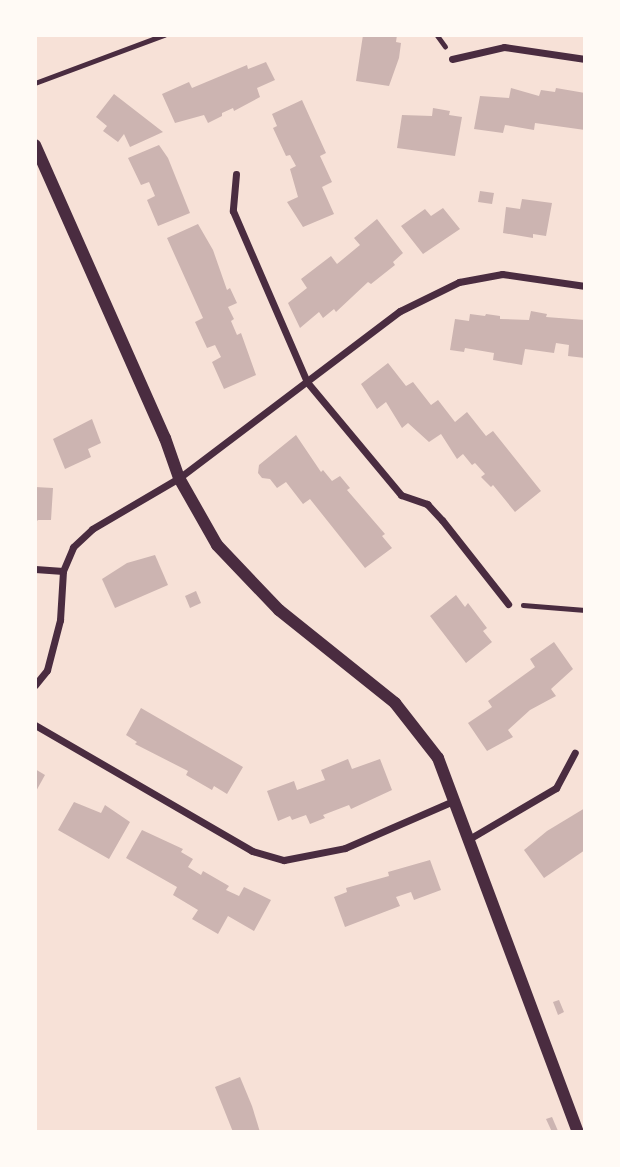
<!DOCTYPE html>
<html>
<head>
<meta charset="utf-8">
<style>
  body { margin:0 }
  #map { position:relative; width:620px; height:1167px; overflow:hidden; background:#f7e1d7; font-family:"Nunito Sans",sans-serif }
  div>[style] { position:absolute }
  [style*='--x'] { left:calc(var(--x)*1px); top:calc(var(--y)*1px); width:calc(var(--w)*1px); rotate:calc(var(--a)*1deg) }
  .building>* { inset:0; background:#ccb4b1 }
  .path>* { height:4.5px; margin:-2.25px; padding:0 2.25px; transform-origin:2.25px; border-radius:2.25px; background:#4a2c40 }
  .minor>* { height:7px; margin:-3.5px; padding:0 3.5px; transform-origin:3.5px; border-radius:3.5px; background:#4a2c40 }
  .tertiary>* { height:12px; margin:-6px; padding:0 6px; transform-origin:6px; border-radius:6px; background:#4a2c40 }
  span { translate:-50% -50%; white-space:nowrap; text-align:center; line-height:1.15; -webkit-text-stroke:6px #fffaf5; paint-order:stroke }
  .frame { position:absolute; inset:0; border:37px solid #fffaf5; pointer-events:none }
</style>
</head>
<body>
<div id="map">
  <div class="building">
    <div style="clip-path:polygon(363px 35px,397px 35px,396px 42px,401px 43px,399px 58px,389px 86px,356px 81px)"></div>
    <div style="clip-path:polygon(266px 62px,275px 80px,257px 88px,260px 97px,234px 111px,233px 108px,222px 113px,222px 116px,208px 123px,204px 115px,175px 123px,162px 94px,189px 82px,192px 88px,247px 65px,248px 69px)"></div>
    <div style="clip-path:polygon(511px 88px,539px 96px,541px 90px,555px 92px,556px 88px,585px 93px,585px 130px,535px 123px,534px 130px,505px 125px,503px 133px,474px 129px,480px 96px,509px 98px)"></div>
    <div style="clip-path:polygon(114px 94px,163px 132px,130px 147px,124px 134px,118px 142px,103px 131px,107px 126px,96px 117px)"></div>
    <div style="clip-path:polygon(302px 100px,326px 153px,320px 156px,332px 182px,322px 187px,334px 214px,303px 227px,287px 202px,298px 197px,290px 169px,296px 166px,290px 155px,286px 156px,273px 128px,277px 126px,272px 114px)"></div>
    <div style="clip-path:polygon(433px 108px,450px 111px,449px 115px,462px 117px,455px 156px,397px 148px,402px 115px,432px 116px)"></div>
    <div style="clip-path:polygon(159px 145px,168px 158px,190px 213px,158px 226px,147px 200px,155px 196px,149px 182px,141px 185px,128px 158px)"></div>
    <div style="clip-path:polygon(480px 191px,494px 193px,492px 204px,478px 202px)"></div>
    <div style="clip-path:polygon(522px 199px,552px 203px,546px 236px,533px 234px,533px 238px,503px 233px,506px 207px,520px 209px)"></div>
    <div style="clip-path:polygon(443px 208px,460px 229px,423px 254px,401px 226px,425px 209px,431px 216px)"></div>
    <div style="clip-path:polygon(377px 219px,403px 253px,393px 262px,395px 265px,371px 284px,368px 282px,336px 312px,334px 309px,323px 318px,319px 312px,300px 328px,288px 303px,307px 288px,301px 279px,331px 256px,337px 264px,360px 245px,354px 238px)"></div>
    <div style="clip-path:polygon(198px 224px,213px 250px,227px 290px,230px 288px,237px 303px,228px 307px,234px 319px,231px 321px,237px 335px,241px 333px,256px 375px,224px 389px,212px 362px,221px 357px,215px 345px,207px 348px,195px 322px,203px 318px,167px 238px)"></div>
    <div style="clip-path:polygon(531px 311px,547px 314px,546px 317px,585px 320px,585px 358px,568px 356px,569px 345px,556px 343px,554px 353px,525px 349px,522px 365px,493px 360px,494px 353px,465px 348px,464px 352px,450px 350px,455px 319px,469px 321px,470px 314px,485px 316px,486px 314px,500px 316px,500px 319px,529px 320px)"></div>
    <div style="clip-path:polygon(388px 363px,406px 386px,413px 382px,431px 405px,438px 400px,455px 422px,467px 412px,486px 436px,493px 431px,541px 491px,515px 512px,493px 485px,491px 487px,481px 477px,485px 474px,475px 463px,472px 465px,463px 454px,457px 459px,441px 434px,429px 442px,408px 423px,402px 428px,386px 402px,377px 409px,361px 384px)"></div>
    <div style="clip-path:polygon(92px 419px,101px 443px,88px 449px,91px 457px,65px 469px,53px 439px)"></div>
    <div style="clip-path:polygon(296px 435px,321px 472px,323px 470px,332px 481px,340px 476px,350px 488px,347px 490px,385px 534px,382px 536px,392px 548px,365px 568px,310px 499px,303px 504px,286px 482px,277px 488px,270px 479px,262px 478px,258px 473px,259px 465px)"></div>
    <div style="clip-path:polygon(35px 487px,53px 488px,51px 520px,38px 520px,35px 523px)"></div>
    <div style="clip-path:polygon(155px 555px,168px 585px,115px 608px,102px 579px,127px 563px)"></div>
    <div style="clip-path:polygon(196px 591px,201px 603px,190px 608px,185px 596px)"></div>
    <div style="clip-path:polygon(456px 595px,465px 607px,468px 603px,487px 628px,483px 631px,492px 642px,466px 663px,430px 616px)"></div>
    <div style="clip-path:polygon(554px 642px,573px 669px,551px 689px,556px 696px,530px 710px,508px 730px,513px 737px,487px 751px,468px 723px,492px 707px,488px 701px,535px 667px,530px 659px)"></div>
    <div style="clip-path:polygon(141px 708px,243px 767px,227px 794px,214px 786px,212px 790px,186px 775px,188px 771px,135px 744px,137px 742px,126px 735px)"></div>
    <div style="clip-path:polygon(348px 759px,352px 769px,380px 759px,392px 790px,351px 809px,349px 805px,323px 815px,325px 818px,310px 824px,306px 815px,292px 820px,290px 816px,278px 821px,267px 791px,294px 781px,297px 790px,325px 780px,321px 770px)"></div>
    <div style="clip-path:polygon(35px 769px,45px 775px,35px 793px)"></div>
    <div style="clip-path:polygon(74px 802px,101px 813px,105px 805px,130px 822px,109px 859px,58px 830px)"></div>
    <div style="clip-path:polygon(585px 808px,585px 850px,544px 878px,524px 850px,547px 831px)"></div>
    <div style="clip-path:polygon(142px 830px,183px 849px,181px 852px,193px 859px,188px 867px,201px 875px,203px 871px,229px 886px,226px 890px,239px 896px,244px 887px,271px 900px,254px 931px,228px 916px,218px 934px,192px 919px,198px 910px,173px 895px,177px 887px,126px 858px)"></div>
    <div style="clip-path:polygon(430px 860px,441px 890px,414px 900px,411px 892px,396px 897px,400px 906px,345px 927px,334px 897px,347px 892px,346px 888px,389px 876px,388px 872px)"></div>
    <div style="clip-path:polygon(559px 1000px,564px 1012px,558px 1015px,553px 1002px)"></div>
    <div style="clip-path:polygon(240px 1077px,252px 1106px,260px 1132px,233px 1132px,215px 1087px)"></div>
    <div style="clip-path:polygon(552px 1117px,558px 1131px,555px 1132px,552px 1132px,546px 1119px)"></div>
  </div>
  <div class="path">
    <div style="--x:437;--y:35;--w:14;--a:54"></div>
    <div style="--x:35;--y:83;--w:138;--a:-20.4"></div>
    <div style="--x:523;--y:605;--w:62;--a:4.6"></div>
  </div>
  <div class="minor">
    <div style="--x:452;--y:59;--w:53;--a:-13"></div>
    <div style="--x:504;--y:47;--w:82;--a:8.4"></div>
    <div style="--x:236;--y:174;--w:37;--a:95"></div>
    <div style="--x:233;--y:211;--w:186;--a:66.6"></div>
    <div style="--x:307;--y:382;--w:147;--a:50.2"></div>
    <div style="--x:401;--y:495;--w:28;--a:19"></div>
    <div style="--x:427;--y:504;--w:22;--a:47"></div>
    <div style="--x:442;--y:520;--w:107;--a:51.8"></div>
    <div style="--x:35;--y:569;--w:28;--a:4"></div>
    <div style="--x:35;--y:685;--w:19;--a:-51"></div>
    <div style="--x:47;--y:670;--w:52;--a:-75.4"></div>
    <div style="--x:60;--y:620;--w:49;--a:-86.5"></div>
    <div style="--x:63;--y:571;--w:26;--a:-67"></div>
    <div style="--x:73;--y:547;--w:26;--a:-43"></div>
    <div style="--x:92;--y:529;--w:101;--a:-30.4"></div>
    <div style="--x:179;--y:478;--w:277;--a:-37.1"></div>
    <div style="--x:400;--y:311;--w:66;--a:-26.2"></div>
    <div style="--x:459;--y:282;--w:44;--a:-10.5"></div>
    <div style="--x:502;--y:274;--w:84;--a:8.2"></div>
    <div style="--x:35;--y:725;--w:251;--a:30.1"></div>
    <div style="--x:252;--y:851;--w:33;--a:16"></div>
    <div style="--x:284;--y:860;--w:62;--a:-11.1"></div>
    <div style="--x:345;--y:848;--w:118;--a:-23.5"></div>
    <div style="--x:469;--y:839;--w:101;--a:-30.4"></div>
    <div style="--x:556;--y:788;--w:40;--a:-62"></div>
  </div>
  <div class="tertiary">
    <div style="--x:35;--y:145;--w:321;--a:66.1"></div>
    <div style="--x:165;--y:438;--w:42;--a:70.7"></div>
    <div style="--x:179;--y:478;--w:77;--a:60.4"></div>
    <div style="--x:217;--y:545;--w:90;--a:46.4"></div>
    <div style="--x:279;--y:610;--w:149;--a:38.7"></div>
    <div style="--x:395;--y:703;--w:70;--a:52"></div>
    <div style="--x:438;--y:758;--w:399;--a:69.5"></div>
  </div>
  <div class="frame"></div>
</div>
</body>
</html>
